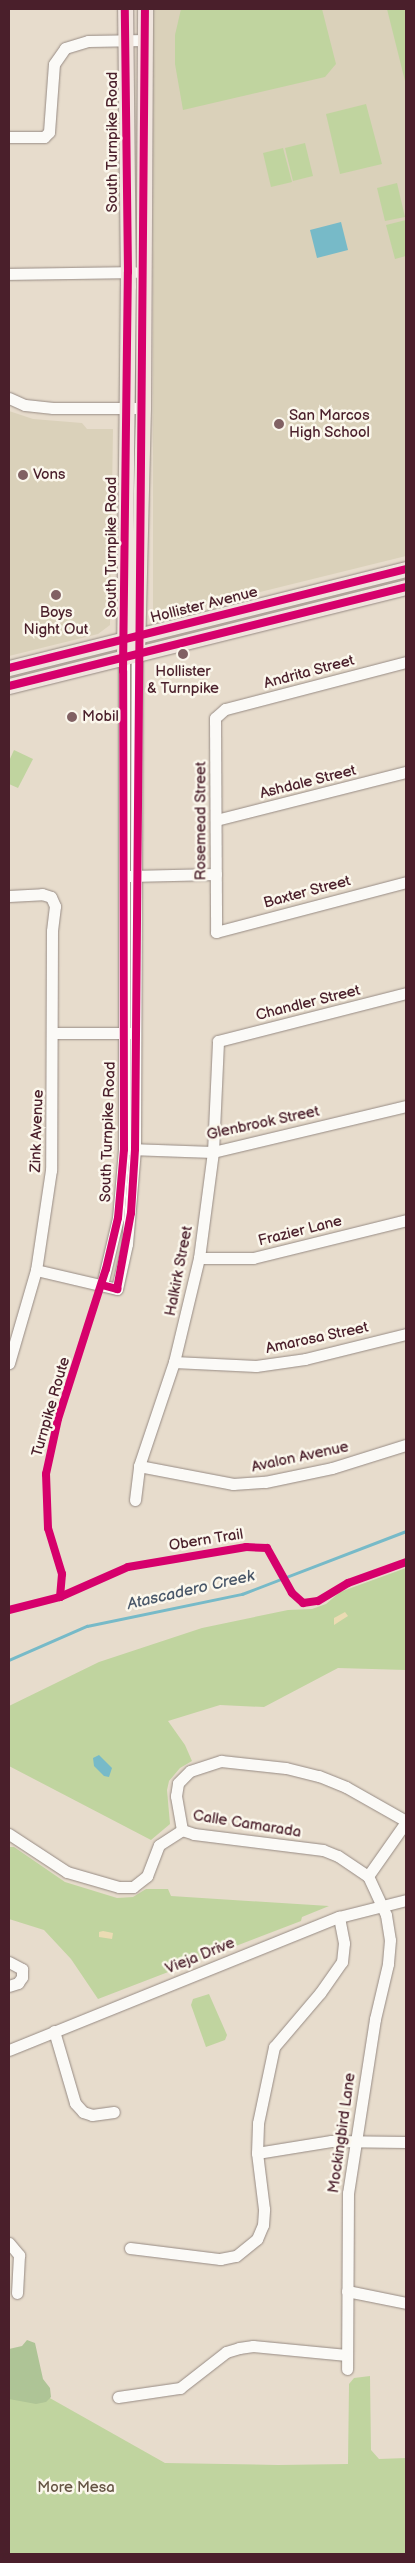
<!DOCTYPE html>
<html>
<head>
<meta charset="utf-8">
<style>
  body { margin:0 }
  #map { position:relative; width:415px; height:2563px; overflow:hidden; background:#e7dccc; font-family:"Balsamiq Sans",sans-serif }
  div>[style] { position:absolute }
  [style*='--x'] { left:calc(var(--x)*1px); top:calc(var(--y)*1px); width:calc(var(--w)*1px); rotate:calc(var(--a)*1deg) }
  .built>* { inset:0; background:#dad1ba }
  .green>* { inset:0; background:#c0d49f }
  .forest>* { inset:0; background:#aec496 }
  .sand>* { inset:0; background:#ebdbb3 }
  .water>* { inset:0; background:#77bac8 }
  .stream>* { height:2.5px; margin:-1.25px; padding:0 1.25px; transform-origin:1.25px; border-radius:1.25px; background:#77bac8 }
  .roads { filter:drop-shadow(0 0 1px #978b84) drop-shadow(0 0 1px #978b84) }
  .minor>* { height:11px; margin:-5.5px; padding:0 5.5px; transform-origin:5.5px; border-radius:5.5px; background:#fbfaf7 }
  .major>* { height:15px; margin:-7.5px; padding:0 7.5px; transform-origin:7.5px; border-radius:7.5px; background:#efe4dd }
  .cycleway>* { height:8px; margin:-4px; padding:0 4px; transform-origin:4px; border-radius:4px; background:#d6006c }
  .dots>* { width:14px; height:14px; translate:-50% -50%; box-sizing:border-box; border:2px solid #fbf7ec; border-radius:50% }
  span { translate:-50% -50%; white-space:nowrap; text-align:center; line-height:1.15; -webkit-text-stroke:5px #fbf7ec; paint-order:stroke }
  .street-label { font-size:15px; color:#4a1f2b }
  .poi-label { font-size:15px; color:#4a1f2b }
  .left { translate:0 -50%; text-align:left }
  .park-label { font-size:15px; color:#645343 }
  .water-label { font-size:16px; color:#495769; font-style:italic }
  .frame { position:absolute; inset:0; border:10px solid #4a1f2b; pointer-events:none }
</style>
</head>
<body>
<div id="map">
  <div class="built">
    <div style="clip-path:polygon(153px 9px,406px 9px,406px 556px,162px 616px,153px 609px)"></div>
    <div style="clip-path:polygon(9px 411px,33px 419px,82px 423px,87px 429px,113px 429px,110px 625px,98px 634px,9px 656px)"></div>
  </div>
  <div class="green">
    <div style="clip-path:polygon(181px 9px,322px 9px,336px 64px,325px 77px,183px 110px,175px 64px,175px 35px)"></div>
    <div style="clip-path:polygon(387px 9px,406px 9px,406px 85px)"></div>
    <div style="clip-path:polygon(366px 104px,382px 164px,340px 174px,326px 114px)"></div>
    <div style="clip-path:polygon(305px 143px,313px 176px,293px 181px,285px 148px)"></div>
    <div style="clip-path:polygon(283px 148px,292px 182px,271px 187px,263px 153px)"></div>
    <div style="clip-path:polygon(397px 183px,405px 217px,385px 221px,377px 188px)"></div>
    <div style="clip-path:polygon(406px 220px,406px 256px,395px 259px,386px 225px)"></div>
    <div style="clip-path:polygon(14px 750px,33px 759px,18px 788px,9px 784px,9px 761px)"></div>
    <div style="clip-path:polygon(406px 1568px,406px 1670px,338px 1668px,264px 1707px,220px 1705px,168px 1721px,185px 1745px,192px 1761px,180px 1768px,169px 1781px,167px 1790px,170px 1824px,151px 1840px,9px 1766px,9px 1706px,99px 1662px,202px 1628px,288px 1610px,312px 1609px,326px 1604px,340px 1592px)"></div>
    <div style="clip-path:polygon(9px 1847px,14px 1847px,65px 1882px,117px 1898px,133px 1897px,146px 1889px,168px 1889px,171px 1896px,329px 1906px,302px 1917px,301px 1921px,98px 1999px,71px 1959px,44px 1930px,9px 1919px)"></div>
    <div style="clip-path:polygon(209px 1994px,227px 2035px,225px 2040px,206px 2047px,191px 2005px,193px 1999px)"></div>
    <div style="clip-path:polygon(9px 2375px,165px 2463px,278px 2465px,348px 2464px,349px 2384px,354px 2378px,370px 2376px,371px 2450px,379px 2459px,406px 2458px,406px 2554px,9px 2554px)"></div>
  </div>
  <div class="forest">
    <div style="clip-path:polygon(27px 2340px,35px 2343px,43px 2379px,50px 2388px,51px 2397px,46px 2402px,36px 2404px,9px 2399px,9px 2349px,22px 2346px)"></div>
  </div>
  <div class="sand">
    <div style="clip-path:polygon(345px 1612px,348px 1616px,334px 1625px,334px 1618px)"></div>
    <div style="clip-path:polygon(103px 1931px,113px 1933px,112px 1939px,99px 1937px,99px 1932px)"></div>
  </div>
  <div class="water">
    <div style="clip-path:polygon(341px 222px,348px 250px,317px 258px,310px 230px)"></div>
    <div style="clip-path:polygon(99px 1755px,112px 1768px,109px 1777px,104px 1776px,94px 1766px,93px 1758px)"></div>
  </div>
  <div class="stream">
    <div style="--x:9;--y:1660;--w:85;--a:-23.6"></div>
    <div style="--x:87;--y:1626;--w:158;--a:-11.7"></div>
    <div style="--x:242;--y:1594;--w:176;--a:-21"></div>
  </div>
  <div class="roads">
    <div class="minor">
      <div style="--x:9;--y:137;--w:35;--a:0"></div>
      <div style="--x:44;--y:137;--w:7;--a:-45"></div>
      <div style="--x:49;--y:132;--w:68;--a:-85.8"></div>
      <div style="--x:54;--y:64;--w:19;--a:-55"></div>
      <div style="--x:65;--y:48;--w:24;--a:-17"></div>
      <div style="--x:88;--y:41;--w:57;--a:-1"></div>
      <div style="--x:9;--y:274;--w:125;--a:-0.9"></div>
      <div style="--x:9;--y:398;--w:17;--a:24"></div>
      <div style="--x:25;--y:405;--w:28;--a:6"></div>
      <div style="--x:53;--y:408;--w:90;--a:0"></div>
      <div style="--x:406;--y:662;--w:187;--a:165.4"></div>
      <div style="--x:225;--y:709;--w:13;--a:138"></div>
      <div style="--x:215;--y:718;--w:214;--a:89.7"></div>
      <div style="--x:216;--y:932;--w:196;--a:-14.7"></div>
      <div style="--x:216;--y:820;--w:196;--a:-14.2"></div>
      <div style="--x:130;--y:876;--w:86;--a:-1.3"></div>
      <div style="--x:9;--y:896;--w:33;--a:-3"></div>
      <div style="--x:42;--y:894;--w:9;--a:18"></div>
      <div style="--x:51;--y:897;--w:10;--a:66"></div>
      <div style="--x:55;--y:906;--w:25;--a:97"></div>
      <div style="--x:52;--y:931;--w:239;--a:90.2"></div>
      <div style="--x:51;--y:1170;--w:101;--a:98.5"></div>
      <div style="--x:36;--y:1270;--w:97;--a:106.2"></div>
      <div style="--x:52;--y:1033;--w:80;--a:0"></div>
      <div style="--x:129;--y:1149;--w:84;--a:2"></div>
      <div style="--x:213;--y:1152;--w:198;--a:-13.4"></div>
      <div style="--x:199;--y:1258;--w:54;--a:0"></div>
      <div style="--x:253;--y:1258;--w:158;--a:-13.9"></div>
      <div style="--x:36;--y:1270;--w:83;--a:13.2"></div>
      <div style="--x:117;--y:1289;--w:46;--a:-77.5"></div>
      <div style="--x:127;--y:1244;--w:95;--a:-85.2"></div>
      <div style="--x:135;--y:1149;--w:495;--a:-89.8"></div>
      <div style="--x:102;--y:1285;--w:69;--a:-76.6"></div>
      <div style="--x:118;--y:1218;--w:69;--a:-85"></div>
      <div style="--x:124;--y:1149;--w:492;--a:-90"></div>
      <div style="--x:174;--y:1362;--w:82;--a:2.8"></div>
      <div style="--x:256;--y:1366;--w:49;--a:-8.1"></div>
      <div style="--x:305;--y:1359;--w:104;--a:-13.9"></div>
      <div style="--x:139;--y:1466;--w:96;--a:10.8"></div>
      <div style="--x:233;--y:1484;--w:32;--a:-4"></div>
      <div style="--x:265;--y:1482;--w:68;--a:-11.8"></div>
      <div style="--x:332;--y:1468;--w:77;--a:-17.3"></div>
      <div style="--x:135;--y:1500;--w:34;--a:-83"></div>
      <div style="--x:139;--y:1466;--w:110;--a:-71.4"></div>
      <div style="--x:174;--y:1362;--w:107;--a:-76.5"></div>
      <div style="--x:199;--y:1258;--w:107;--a:-82.5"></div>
      <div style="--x:213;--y:1152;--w:111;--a:-87.4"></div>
      <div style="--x:218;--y:1041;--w:194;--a:-14.3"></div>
      <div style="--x:182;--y:1830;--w:13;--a:18"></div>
      <div style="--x:194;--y:1834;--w:130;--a:7.1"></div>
      <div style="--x:323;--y:1850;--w:16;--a:22"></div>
      <div style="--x:338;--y:1856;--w:36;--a:34"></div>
      <div style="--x:368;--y:1876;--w:43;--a:65.2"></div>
      <div style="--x:386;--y:1915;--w:25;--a:81"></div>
      <div style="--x:390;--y:1940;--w:24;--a:95"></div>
      <div style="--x:388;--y:1964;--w:57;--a:103.3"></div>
      <div style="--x:375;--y:2019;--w:176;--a:98.8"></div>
      <div style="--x:348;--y:2193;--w:176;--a:90.3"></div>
      <div style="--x:182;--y:1830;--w:35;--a:-100"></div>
      <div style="--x:176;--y:1796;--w:13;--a:-81"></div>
      <div style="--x:178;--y:1783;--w:17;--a:-45"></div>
      <div style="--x:190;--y:1771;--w:33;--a:-18"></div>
      <div style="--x:221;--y:1761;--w:65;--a:6.1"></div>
      <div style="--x:286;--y:1768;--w:34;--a:14"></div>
      <div style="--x:319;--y:1776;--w:29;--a:22"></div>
      <div style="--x:346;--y:1787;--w:69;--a:29.5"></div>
      <div style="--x:9;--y:1834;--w:69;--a:33.2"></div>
      <div style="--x:67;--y:1872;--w:54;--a:16.1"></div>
      <div style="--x:119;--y:1887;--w:14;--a:0"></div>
      <div style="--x:133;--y:1887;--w:18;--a:-38"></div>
      <div style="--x:147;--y:1876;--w:33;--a:-69"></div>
      <div style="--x:159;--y:1845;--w:27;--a:-33"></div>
      <div style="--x:368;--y:1876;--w:66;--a:-54.9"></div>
      <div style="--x:9;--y:1962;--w:15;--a:28"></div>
      <div style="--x:22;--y:1969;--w:8;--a:90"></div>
      <div style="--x:22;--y:1977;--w:7;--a:124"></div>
      <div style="--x:18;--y:1983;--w:9;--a:162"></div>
      <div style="--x:54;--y:2031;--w:75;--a:73.7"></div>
      <div style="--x:75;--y:2103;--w:12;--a:48"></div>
      <div style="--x:83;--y:2112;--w:9;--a:18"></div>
      <div style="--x:92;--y:2115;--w:22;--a:-8"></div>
      <div style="--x:9;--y:2050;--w:356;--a:-22"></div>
      <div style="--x:339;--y:1917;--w:69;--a:-14.2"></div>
      <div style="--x:257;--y:2153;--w:75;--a:-9.2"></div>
      <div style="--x:331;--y:2141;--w:75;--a:0.8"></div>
      <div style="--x:9;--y:2243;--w:16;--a:50"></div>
      <div style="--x:19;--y:2255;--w:38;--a:93"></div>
      <div style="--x:130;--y:2248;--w:91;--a:7"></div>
      <div style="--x:220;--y:2259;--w:16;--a:-11"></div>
      <div style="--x:236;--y:2256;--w:27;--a:-39"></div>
      <div style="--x:257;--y:2239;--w:15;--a:-67"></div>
      <div style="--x:263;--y:2225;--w:16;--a:-86"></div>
      <div style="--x:264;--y:2209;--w:56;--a:-97.1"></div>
      <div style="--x:257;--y:2153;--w:30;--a:-88"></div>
      <div style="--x:258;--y:2123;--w:78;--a:-78.1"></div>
      <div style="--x:274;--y:2047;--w:71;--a:-49.6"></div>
      <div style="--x:320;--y:1993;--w:38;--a:-55"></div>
      <div style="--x:342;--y:1962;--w:19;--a:-84"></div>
      <div style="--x:344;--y:1943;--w:26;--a:-101"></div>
      <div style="--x:347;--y:2291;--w:60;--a:11.5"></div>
      <div style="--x:118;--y:2397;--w:63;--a:-8.3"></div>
      <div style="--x:180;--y:2388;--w:58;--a:-38"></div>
      <div style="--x:226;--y:2352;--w:14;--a:-17"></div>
      <div style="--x:239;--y:2348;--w:14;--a:-8"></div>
      <div style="--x:253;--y:2346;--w:94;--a:5.5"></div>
    </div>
    <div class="major">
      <div style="--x:137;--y:654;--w:246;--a:-88.6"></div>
      <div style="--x:143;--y:408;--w:399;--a:-89.7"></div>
      <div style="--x:124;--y:657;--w:371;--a:-89.4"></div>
      <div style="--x:128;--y:286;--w:277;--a:-90.6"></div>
      <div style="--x:9;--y:668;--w:409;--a:-14"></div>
      <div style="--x:9;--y:686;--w:409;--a:-14"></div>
    </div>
  </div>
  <div class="cycleway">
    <div style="--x:9;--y:668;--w:409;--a:-14"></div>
    <div style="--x:9;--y:686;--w:409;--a:-14"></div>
    <div style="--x:102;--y:1285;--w:16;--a:15"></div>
    <div style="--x:117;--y:1289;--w:77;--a:-79.6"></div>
    <div style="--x:131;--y:1213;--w:64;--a:-86.4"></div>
    <div style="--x:135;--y:1149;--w:1140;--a:-89.5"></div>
    <div style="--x:60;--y:1597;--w:23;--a:-85"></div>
    <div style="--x:62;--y:1574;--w:48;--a:-106.9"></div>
    <div style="--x:48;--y:1528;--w:54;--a:-92.1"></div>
    <div style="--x:46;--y:1474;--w:56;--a:-77.7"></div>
    <div style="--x:58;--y:1419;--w:157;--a:-72.3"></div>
    <div style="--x:106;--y:1269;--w:52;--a:-76.8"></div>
    <div style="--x:118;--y:1218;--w:69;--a:-85"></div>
    <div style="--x:124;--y:1149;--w:478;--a:-90.1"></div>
    <div style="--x:123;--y:671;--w:399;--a:-89.3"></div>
    <div style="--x:128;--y:272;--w:263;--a:-90.7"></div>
    <div style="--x:9;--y:1610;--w:53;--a:-14.3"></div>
    <div style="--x:60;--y:1597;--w:74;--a:-23.8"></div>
    <div style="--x:128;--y:1567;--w:120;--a:-9.6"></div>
    <div style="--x:246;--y:1547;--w:21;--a:3"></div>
    <div style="--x:267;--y:1548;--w:51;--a:60.9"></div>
    <div style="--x:292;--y:1593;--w:15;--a:42"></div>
    <div style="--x:303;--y:1603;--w:15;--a:-8"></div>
    <div style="--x:318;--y:1601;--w:35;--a:-31"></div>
    <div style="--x:348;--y:1583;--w:62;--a:-19.9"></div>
  </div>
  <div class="dots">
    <div style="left:279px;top:424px;background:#816163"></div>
    <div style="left:23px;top:475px;background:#816163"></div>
    <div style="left:56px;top:595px;background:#816163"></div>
    <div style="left:183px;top:654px;background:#816163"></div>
    <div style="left:72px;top:717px;background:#816163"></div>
  </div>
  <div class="street-label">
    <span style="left:113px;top:142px;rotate:-90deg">South Turnpike Road</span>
    <span style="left:112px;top:547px;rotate:-90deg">South Turnpike Road</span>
    <span style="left:204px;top:605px;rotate:-14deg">Hollister Avenue</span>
    <span style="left:309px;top:672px;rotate:-15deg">Andrita Street</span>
    <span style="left:308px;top:782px;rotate:-14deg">Ashdale Street</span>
    <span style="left:201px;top:821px;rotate:-90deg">Rosemead Street</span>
    <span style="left:307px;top:892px;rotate:-15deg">Baxter Street</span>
    <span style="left:308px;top:1003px;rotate:-14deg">Chandler Street</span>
    <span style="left:263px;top:1123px;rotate:-12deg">Glenbrook Street</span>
    <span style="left:37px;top:1131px;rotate:-88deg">Zink Avenue</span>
    <span style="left:108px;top:1132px;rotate:-88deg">South Turnpike Road</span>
    <span style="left:300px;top:1231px;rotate:-14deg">Frazier Lane</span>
    <span style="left:179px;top:1271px;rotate:-79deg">Halkirk Street</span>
    <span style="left:317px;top:1338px;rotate:-12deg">Amarosa Street</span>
    <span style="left:51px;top:1407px;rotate:-74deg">Turnpike Route</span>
    <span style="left:300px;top:1457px;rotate:-12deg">Avalon Avenue</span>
    <span style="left:206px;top:1540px;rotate:-9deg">Obern Trail</span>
    <span style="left:247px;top:1824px;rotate:9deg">Calle Camarada</span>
    <span style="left:200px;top:1956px;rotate:-22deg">Vieja Drive</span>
    <span style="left:342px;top:2133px;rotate:-82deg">Mockingbird Lane</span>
  </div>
  <div class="poi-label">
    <span class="left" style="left:289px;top:424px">San Marcos<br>High School</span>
    <span class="left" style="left:33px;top:475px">Vons</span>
    <span style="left:56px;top:621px">Boys<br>Night Out</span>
    <span style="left:183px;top:680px">Hollister<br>&amp; Turnpike</span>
    <span class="left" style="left:82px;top:717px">Mobil</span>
  </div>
  <div class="park-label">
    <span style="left:76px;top:2488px">More Mesa</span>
  </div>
  <div class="water-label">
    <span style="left:191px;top:1591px;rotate:-13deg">Atascadero Creek</span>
  </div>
  <div class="frame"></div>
</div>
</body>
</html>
